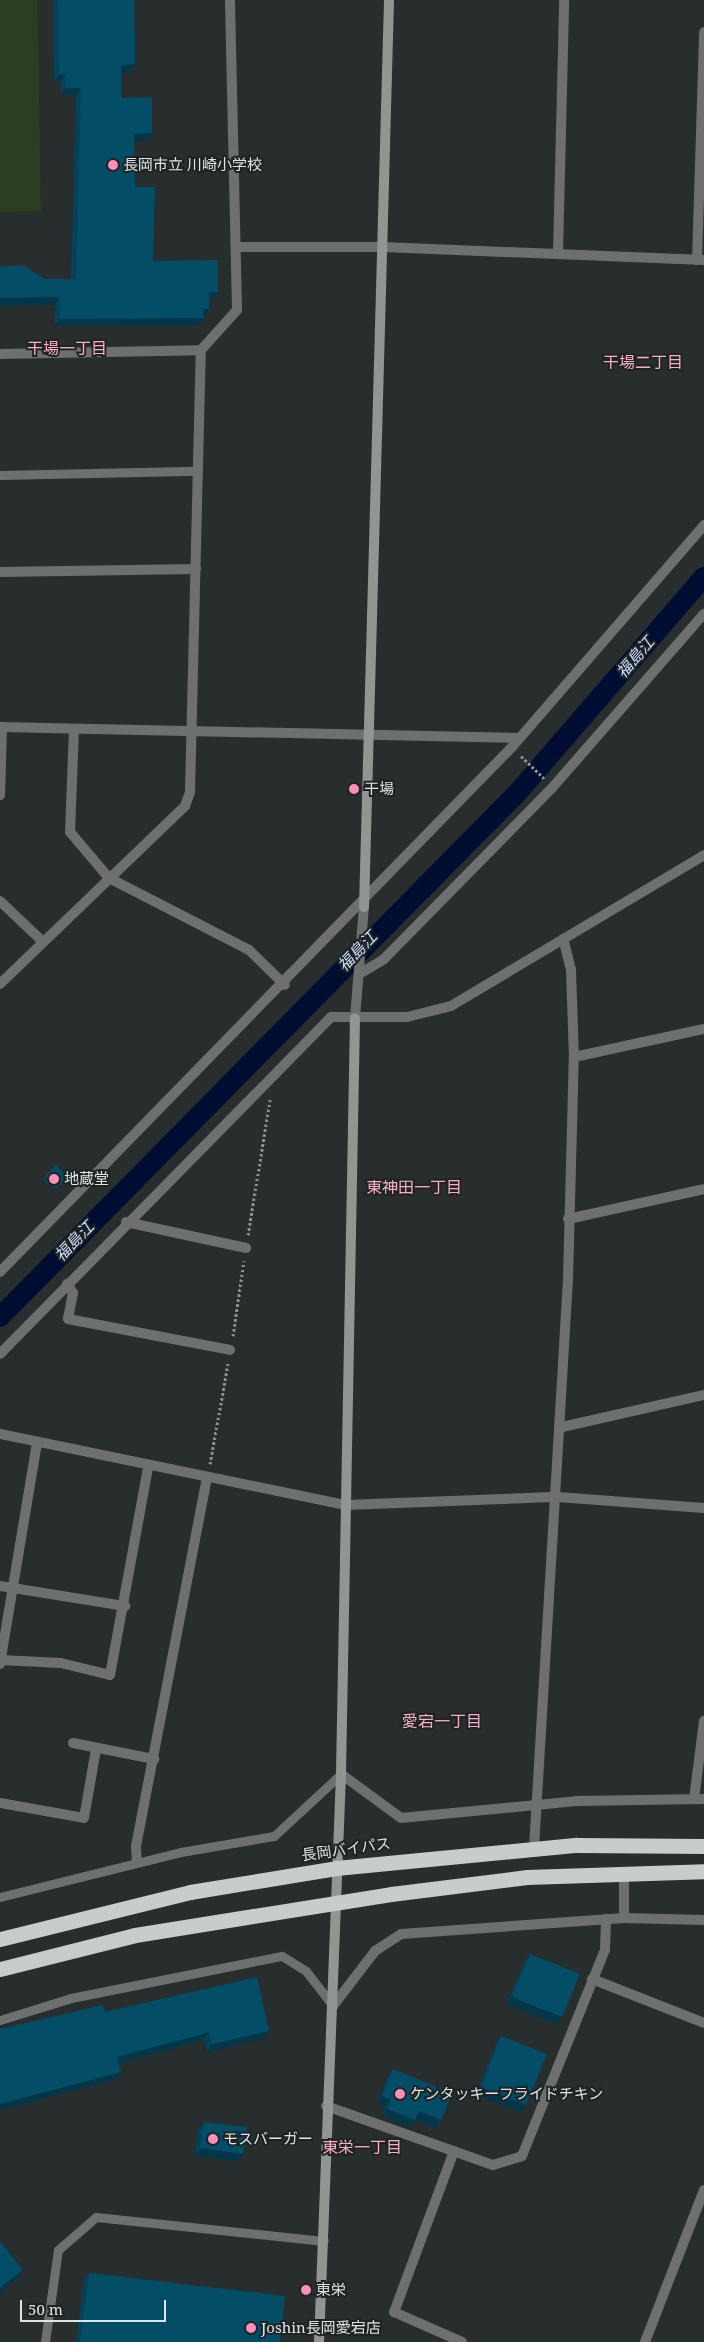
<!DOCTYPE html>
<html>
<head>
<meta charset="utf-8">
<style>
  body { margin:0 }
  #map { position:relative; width:704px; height:2342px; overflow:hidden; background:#282e2e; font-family:"Noto Serif","Noto Sans JP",serif }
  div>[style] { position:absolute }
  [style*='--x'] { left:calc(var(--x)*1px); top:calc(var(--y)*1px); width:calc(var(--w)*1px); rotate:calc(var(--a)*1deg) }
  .green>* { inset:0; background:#2b3e20 }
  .canal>* { height:20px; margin:-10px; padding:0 10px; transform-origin:10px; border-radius:10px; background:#000d32 }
  .path>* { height:3px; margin-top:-1.5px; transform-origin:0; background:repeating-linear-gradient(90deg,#8b9090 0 2.5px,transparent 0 5px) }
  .lane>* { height:9px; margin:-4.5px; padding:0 4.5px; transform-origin:4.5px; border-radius:4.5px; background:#6d706f }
  .street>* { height:10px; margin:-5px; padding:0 5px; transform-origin:5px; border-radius:5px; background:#6d706f }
  .secondary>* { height:10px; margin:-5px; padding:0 5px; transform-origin:5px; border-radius:5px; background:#919693 }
  .highway>* { height:15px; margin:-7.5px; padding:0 7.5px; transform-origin:7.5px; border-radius:7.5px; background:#c6cdca }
  .wall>* { inset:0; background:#034259 }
  .shaded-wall>* { inset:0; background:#033648 }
  .building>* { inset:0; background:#044d67 }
  .dots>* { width:14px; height:14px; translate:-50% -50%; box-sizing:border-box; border:2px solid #1e2425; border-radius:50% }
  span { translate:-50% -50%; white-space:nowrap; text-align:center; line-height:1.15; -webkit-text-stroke:4px #1e2425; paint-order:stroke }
  .poi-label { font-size:15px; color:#dfe4e4 }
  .left { translate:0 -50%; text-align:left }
  .street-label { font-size:15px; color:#dfe4e4 }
  .neighbourhood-label { font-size:16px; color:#fcacc9 }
  .water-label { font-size:16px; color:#cedffb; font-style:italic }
  .scale { position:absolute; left:20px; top:2300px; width:146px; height:22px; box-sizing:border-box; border:2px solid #dfe4e4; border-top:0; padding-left:6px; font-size:15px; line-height:18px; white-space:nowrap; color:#dfe4e4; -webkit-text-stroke:4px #1e2425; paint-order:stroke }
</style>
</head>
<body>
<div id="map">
  <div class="green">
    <div style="clip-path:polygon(0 0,37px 0,41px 211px,0 212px)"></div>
  </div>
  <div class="canal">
    <div style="--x:0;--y:1317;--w:739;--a:-45.38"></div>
    <div style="--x:519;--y:791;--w:283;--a:-49.2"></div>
  </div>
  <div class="path">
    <div style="--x:521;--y:756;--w:32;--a:44"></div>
    <div style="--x:248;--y:1235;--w:137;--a:-80.7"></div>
    <div style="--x:233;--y:1336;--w:76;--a:-81.7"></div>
    <div style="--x:210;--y:1464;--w:102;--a:-79.8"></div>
  </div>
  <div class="lane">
    <div style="--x:0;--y:475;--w:198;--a:-1.2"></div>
    <div style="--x:0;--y:1897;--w:187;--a:-14"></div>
    <div style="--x:181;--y:1852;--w:94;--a:-9.8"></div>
    <div style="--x:274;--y:1836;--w:91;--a:-42.8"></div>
    <div style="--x:0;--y:2020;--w:74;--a:-17.2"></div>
    <div style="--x:71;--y:1998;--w:215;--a:-11.3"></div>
    <div style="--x:282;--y:1956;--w:28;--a:32"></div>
    <div style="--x:306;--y:1971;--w:44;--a:52.4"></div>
    <div style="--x:45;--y:2342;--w:93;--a:-82"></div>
    <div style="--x:58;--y:2250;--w:50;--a:-41"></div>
    <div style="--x:96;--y:2217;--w:229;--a:6"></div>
  </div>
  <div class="street">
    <div style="--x:239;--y:247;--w:143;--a:0"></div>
    <div style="--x:382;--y:247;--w:322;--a:2.3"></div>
    <div style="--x:558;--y:253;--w:253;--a:-88.6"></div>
    <div style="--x:697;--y:260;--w:228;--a:-88.2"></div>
    <div style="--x:0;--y:354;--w:201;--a:-1.1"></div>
    <div style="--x:0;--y:572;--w:196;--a:-0.9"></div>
    <div style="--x:0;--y:727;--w:519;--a:1.21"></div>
    <div style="--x:74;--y:729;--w:103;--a:92.2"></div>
    <div style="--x:70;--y:832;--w:60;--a:49.7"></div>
    <div style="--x:109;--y:878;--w:157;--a:27.2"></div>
    <div style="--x:249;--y:950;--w:50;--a:44.2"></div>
    <div style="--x:0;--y:795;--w:68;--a:-88.3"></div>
    <div style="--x:0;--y:901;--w:59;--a:43.6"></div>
    <div style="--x:361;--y:973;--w:27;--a:-31"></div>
    <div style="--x:384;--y:959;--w:240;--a:-45.5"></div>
    <div style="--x:552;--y:788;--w:231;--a:-48.9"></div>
    <div style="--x:0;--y:984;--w:257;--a:-43.9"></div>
    <div style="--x:185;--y:806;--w:15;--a:-70"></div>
    <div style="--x:190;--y:792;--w:442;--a:-88.6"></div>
    <div style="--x:201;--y:350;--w:54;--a:-48"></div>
    <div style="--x:237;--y:310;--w:310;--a:-91.3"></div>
    <div style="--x:355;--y:1018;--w:111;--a:-85.4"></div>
    <div style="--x:574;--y:1057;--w:133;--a:-12.2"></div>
    <div style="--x:568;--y:1219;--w:139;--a:-12.4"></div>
    <div style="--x:126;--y:1222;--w:123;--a:12.2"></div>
    <div style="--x:0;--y:1272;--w:733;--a:-45.72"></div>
    <div style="--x:512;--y:747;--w:294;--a:-49.1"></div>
    <div style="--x:67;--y:1284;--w:11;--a:56"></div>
    <div style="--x:73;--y:1293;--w:26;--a:101"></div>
    <div style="--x:68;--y:1319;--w:165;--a:10.8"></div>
    <div style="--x:0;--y:1354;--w:472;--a:-45.5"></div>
    <div style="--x:331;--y:1017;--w:76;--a:0"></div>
    <div style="--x:407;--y:1017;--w:45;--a:-14"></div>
    <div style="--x:451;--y:1006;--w:295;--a:-30.8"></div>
    <div style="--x:562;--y:1427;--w:146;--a:-12.7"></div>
    <div style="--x:0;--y:1434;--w:352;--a:11.6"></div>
    <div style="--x:345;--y:1505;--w:213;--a:-2.2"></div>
    <div style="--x:558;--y:1497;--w:146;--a:4.3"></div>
    <div style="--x:0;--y:1586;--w:127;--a:9.1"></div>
    <div style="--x:1;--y:1660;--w:60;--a:2.9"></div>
    <div style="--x:61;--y:1663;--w:50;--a:13.8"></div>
    <div style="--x:110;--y:1675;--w:211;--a:-79.6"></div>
    <div style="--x:0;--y:1664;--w:223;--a:-80.5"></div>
    <div style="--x:73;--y:1743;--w:83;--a:11.2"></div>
    <div style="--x:341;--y:1774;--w:74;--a:36.3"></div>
    <div style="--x:401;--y:1818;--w:176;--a:-5.5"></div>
    <div style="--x:576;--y:1801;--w:128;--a:-0.9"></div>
    <div style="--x:694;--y:1799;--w:79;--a:-82.7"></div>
    <div style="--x:0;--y:1803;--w:85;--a:10.1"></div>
    <div style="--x:84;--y:1818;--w:70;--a:-80.1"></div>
    <div style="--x:534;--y:1848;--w:570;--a:-86.58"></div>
    <div style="--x:568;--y:1279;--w:222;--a:-88.5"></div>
    <div style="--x:574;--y:1057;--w:87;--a:-92"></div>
    <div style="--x:571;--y:970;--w:32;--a:-104"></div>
    <div style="--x:137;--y:1862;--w:16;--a:-94"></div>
    <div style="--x:136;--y:1846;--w:374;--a:-79.1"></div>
    <div style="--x:624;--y:1873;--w:45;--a:90"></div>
    <div style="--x:592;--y:1979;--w:120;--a:21.4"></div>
    <div style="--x:333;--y:2006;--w:69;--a:-52.6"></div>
    <div style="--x:375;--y:1951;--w:31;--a:-33"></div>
    <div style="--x:401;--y:1934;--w:224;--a:-4.1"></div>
    <div style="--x:624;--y:1918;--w:80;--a:1.4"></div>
    <div style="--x:326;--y:2106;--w:177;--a:19.5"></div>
    <div style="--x:493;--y:2165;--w:30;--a:-17"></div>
    <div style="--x:522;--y:2156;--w:222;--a:-68.1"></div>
    <div style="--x:605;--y:1950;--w:31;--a:-88"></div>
    <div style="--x:454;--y:2151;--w:172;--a:110.4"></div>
    <div style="--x:394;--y:2312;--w:74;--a:23.8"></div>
    <div style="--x:645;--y:2342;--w:163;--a:-68.8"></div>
  </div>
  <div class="secondary">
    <div style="--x:364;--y:907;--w:907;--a:-88.42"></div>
    <div style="--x:319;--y:2342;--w:568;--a:-87.78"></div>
    <div style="--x:341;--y:1774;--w:756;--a:-88.94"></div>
  </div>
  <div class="highway">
    <div style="--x:0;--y:1939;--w:196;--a:-13.9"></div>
    <div style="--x:190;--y:1892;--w:148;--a:-9.3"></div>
    <div style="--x:336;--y:1868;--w:242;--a:-5.5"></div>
    <div style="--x:577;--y:1845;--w:127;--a:0.5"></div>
    <div style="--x:0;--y:1969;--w:139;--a:-14.1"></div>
    <div style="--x:135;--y:1935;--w:259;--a:-9.1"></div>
    <div style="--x:391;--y:1894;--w:137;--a:-7.1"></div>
    <div style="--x:527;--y:1877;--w:177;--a:-1.9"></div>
  </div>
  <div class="wall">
    <div style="clip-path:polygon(53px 0,134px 0,135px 64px,130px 72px,121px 72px,121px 98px,152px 133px,147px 141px,134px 141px,135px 187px,153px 261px,218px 292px,213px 300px,209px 300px,204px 318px,199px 325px,55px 326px,55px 305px,45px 279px,71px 279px,76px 95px,61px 95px,61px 82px,54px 82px)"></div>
    <div style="clip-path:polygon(45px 1176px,66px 1179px,54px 1190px,43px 1179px)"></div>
    <div style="clip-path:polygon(530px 1954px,557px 2024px,507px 2004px,525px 1961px)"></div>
    <div style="clip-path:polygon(105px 2012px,269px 2031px,264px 2038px,207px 2052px,204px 2040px,118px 2063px,121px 2072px,115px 2080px)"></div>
    <div style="clip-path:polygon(501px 2036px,521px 2112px,476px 2095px,496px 2044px)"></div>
    <div style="clip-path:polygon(393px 2069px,441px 2120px,436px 2128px,415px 2119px,410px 2127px,382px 2116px,385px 2107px,377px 2104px,388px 2077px)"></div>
    <div style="clip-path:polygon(204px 2122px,238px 2161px,195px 2156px,198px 2130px)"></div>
    <div style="clip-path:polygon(89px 2273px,280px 2342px,76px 2342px,84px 2280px)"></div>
  </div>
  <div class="shaded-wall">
    <div style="clip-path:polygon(135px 64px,130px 72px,116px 72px,121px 65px)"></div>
    <div style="clip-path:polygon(59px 74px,66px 74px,61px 82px,54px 82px)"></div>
    <div style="clip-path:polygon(66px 88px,81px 88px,76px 95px,61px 95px)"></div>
    <div style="clip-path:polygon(152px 133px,147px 141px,129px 141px,134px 134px)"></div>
    <div style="clip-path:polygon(209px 292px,218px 292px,213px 300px,204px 300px)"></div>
    <div style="clip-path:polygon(60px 297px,55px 305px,0 306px,0 298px)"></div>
    <div style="clip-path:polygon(203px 309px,209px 309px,204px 317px)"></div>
    <div style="clip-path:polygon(204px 318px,199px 325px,55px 326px,60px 319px)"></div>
    <div style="clip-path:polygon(512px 1997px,562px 2017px,557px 2024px,507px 2004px)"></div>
    <div style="clip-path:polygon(269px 2031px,264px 2038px,207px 2052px,212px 2044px)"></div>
    <div style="clip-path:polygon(209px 2032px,204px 2040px,112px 2065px,117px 2057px)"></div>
    <div style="clip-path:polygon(121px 2072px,115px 2080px,0 2110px,0 2104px)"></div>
    <div style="clip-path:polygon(481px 2087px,526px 2105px,521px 2112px,476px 2095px)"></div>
    <div style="clip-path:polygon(382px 2096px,391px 2100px,385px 2107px,377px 2104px)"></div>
    <div style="clip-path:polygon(387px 2109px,415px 2120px,410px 2127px,382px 2116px)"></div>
    <div style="clip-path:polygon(419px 2111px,441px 2120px,436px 2128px,413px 2119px)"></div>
    <div style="clip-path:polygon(200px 2148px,243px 2154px,238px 2161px,195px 2156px)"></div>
    <div style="clip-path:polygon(23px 2270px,18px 2278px,0 2292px,0 2288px)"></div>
  </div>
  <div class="building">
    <div style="clip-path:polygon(58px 0,134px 0,135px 64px,121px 65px,121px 98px,152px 97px,152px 133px,134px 134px,135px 187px,155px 187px,153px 261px,218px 260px,218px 292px,209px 292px,209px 309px,203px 309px,204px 318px,60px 319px,60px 297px,0 298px,0 267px,23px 265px,45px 279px,76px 279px,81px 88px,66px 88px,66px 74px,59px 74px)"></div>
    <div style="clip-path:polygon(56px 1165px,68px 1177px,56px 1188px,45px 1176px)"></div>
    <div style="clip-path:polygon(530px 1954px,580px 1974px,562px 2017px,512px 1997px)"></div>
    <div style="clip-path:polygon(257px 1977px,269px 2031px,212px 2044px,209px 2032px,117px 2057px,121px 2072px,0 2104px,0 2029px,103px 2005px,105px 2012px)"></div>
    <div style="clip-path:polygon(501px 2036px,547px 2054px,526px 2105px,481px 2087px)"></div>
    <div style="clip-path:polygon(393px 2069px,452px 2093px,441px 2120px,419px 2111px,415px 2120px,387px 2109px,391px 2100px,382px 2096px)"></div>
    <div style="clip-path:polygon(204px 2122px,247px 2127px,243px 2154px,200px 2148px)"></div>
    <div style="clip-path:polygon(0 2241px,23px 2270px,0 2288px)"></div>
    <div style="clip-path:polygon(89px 2273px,285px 2296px,280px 2342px,80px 2342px)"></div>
  </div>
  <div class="dots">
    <div style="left:113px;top:165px;background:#ff8eba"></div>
    <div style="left:354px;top:789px;background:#ff8eba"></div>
    <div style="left:54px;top:1179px;background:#ff8eba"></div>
    <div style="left:400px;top:2094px;background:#ff8eba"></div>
    <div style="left:213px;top:2139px;background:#ff8eba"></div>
    <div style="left:306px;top:2290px;background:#ff8eba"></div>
    <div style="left:251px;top:2328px;background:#ff8eba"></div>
  </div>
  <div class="poi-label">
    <span class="left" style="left:123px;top:165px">長岡市立 川崎小学校</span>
    <span class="left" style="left:364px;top:789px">干場</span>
    <span class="left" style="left:64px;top:1179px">地蔵堂</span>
    <span class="left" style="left:410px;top:2094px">ケンタッキーフライドチキン</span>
    <span class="left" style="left:223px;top:2139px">モスバーガー</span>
    <span class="left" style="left:316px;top:2290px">東栄</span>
    <span class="left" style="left:261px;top:2328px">Joshin長岡愛宕店</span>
  </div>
  <div class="street-label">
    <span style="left:346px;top:1849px;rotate:-8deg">長岡バイパス</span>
  </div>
  <div class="neighbourhood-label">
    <span style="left:67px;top:348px">干場一丁目</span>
    <span style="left:643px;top:362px">干場二丁目</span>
    <span style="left:414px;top:1187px">東神田一丁目</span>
    <span style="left:442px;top:1721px">愛宕一丁目</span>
    <span style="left:362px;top:2147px">東栄一丁目</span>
  </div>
  <div class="water-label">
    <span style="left:635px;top:657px;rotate:-49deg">福島江</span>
    <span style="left:357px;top:951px;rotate:-46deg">福島江</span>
    <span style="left:74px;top:1241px;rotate:-46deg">福島江</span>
  </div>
  <div class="scale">50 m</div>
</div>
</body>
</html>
